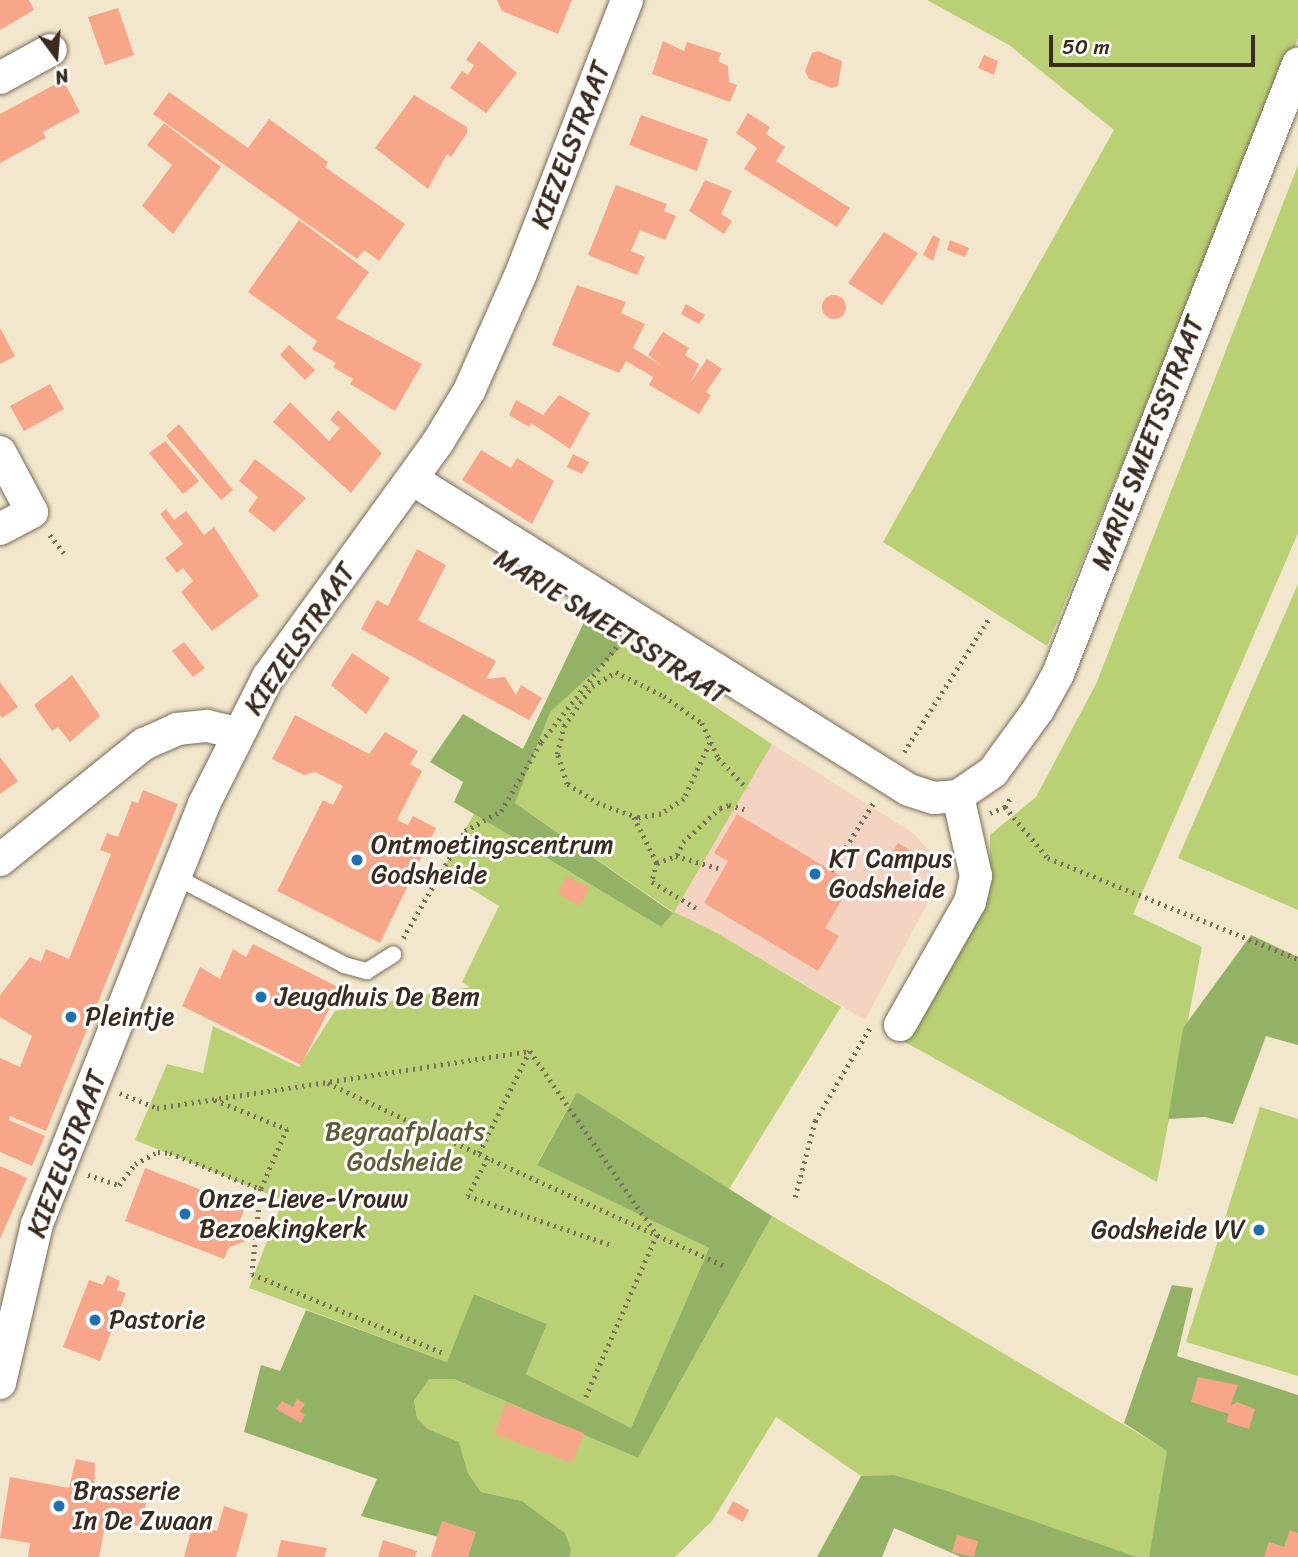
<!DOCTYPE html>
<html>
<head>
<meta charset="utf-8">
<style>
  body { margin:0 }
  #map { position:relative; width:1298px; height:1557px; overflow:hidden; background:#f2e6cc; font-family:Sriracha,sans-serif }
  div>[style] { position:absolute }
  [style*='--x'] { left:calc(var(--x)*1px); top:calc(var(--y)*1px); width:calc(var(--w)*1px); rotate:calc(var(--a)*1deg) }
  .built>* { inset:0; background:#f5d3c2 }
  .green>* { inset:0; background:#bad074 }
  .forest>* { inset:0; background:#93b266 }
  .building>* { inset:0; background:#f8a68a }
  .round { border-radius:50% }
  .path>* { height:4.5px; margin-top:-2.25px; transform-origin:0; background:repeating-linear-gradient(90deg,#7b6c5b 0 2px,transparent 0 7px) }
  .roads { filter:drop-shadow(0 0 2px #7b6c5b) drop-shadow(0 0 2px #7b6c5b) }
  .lane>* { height:16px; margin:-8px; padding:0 8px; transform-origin:8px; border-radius:8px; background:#fff }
  .street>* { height:32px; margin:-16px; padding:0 16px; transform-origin:16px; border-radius:16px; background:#fff }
  .dots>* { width:19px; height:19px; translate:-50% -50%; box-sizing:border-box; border:4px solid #fff; border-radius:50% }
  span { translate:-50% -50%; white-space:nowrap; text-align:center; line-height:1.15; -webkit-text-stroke:6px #fff; paint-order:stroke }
  .street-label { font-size:26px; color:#3b2a1e }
  .poi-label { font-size:26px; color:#3b2a1e }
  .left { translate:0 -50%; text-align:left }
  .right { translate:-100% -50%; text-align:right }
  .park-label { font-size:26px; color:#615c38 }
  .north { position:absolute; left:21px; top:21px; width:70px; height:70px; -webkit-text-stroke:5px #fff; paint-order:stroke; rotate:164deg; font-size:19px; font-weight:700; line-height:28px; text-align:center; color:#3b2a1e }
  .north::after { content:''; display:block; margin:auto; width:24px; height:32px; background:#3b2a1e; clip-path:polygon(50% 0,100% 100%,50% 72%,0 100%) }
  .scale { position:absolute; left:1049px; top:35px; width:206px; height:32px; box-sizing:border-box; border:4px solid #3b2a1e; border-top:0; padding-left:9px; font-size:21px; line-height:24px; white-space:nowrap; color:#3b2a1e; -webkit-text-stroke:5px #fff; paint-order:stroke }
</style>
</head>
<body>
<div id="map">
  <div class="built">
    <div style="clip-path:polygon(772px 744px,913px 833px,934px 856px,933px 893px,865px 1020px,717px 933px,673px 913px)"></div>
  </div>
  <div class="green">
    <div style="clip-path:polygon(927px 0,1298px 0,1298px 39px,1047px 646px,883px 542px,1114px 130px,1009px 45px)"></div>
    <div style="clip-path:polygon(1298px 165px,1298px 533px,1133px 914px,1202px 947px,1157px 1182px,903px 1041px,989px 896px,990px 835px,1036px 797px,1096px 684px)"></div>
    <div style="clip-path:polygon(1298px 584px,1298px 910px,1178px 858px)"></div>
    <div style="clip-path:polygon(585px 621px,772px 744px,674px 912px,717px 933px,841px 1007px,729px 1189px,577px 1092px,537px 1164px,709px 1248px,631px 1428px,526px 1374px,547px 1324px,475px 1294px,447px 1362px,249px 1288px,283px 1200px,135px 1140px,167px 1064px,203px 1073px,213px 1026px,299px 1067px,335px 1011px,470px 987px,462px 982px,499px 906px,442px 871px,474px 814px,661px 927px,673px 912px,515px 803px,523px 749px)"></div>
    <div style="clip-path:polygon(1260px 1107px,1298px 1119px,1298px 1376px,1186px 1342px)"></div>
    <div style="clip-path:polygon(772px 1216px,1168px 1451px,1149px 1557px,1137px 1557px,894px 1475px,861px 1476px,776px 1417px,712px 1521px,675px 1557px,569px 1557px,565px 1533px,522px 1501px,481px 1492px,468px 1473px,459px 1442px,428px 1429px,417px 1418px,414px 1401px,429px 1379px,454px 1379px,638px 1458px)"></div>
  </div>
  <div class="forest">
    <div style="clip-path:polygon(588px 614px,629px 640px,550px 712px,515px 803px,673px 913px,661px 927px,454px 802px,463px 782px,430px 762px,463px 714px,523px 749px)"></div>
    <div style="clip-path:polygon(1251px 935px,1298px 957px,1298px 1045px,1266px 1036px,1233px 1124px,1205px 1117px,1168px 1119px,1183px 1028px)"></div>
    <div style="clip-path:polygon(577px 1092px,772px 1216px,638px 1458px,454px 1379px,429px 1379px,414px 1401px,417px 1418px,428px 1429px,459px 1442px,468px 1473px,481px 1492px,522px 1501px,565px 1533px,571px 1550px,569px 1557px,458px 1557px,461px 1543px,361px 1516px,377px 1479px,244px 1432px,261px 1365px,280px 1371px,306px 1310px,447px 1362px,474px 1294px,547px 1324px,526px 1374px,631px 1428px,709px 1248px,537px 1165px)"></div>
    <div style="clip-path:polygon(1172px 1285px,1193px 1288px,1177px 1356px,1298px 1395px,1298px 1557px,1149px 1557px,1167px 1451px,1124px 1423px)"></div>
    <div style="clip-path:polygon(894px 1475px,944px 1490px,1137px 1557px,961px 1557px,894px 1528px,882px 1557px,817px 1557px,861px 1476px)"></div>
  </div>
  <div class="building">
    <div style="clip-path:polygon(0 0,29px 0,34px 10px,0 30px)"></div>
    <div style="clip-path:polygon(497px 0,572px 0,558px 34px,502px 11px)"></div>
    <div style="clip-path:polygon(118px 8px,134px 55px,105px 65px,88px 17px)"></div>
    <div style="clip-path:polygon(479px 41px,517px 73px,486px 113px,450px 88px,462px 71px,468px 75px,474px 65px,466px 60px)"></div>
    <div style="clip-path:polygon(663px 41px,684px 51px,687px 42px,721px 53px,718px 61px,728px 66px,729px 82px,737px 85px,730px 102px,652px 74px)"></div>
    <div style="clip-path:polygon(818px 51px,842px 61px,838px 86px,832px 88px,809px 79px,805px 71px,812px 53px)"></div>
    <div style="clip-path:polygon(984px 55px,998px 61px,994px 75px,978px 68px)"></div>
    <div style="clip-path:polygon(63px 80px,80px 112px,43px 132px,46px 138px,0 163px,0 114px)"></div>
    <div style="clip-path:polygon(169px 92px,248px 148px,269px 119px,328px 162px,325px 167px,405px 224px,379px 261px,364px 250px,357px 259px,153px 114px)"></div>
    <div style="clip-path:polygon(414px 95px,467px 127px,467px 133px,451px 157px,447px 154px,428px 189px,375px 148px)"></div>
    <div style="clip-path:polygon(748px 113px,770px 127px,766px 134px,785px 147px,776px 161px,850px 208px,837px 227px,744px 169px,757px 148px,736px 133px)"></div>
    <div style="clip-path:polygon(641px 115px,708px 139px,697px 171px,629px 145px)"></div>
    <div style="clip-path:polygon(164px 123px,221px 167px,173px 234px,142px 206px,172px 165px,147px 145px)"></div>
    <div style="clip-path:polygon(705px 180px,732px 191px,721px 214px,732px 221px,724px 234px,689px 211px)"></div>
    <div style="clip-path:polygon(616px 185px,667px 204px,664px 211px,676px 216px,665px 240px,640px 230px,631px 251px,645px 257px,637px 275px,588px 255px)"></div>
    <div style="clip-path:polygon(299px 220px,369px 272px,336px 318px,422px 364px,395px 411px,350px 384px,353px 379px,333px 367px,336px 363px,312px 349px,317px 341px,248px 292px)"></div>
    <div style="clip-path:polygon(884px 232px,918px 253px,882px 305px,848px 283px)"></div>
    <div style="clip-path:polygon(933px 235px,940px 239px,933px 261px,923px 255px)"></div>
    <div style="clip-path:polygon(950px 240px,969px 248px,965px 257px,947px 250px)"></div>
    <div style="clip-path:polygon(577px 285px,626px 302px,621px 313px,645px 324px,633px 348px,661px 365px,648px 355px,663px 332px,689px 348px,685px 355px,699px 364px,691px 382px,707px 359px,722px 369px,706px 392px,711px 395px,699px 414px,649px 385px,653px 377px,626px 361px,619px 373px,552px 345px)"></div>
    <div class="round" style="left:822px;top:295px;width:24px;height:24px"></div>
    <div style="clip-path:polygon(686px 304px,705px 315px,699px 324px,681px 314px)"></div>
    <div style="clip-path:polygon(0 328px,15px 356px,0 364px)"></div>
    <div style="clip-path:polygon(289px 345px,315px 370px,305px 380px,280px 355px)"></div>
    <div style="clip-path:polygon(50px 384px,64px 409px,24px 431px,10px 406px)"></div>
    <div style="clip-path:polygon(559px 395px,590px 413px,570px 449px,531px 423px,529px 427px,509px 415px,516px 400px,543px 415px)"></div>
    <div style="clip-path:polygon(290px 402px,329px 441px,340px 428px,330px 420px,338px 410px,382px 453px,351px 493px,273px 422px)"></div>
    <div style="clip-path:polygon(179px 424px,233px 490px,221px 500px,166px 436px)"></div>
    <div style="clip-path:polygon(165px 441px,199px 481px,183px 494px,149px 453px)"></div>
    <div style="clip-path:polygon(481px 450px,511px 468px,517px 458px,554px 481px,532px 524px,462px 480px)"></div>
    <div style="clip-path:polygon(573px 454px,589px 462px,582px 474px,567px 467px)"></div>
    <div style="clip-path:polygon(255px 459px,306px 498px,274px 532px,248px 511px,258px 497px,239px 481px)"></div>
    <div style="clip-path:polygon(166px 509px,174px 520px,186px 511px,204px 535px,214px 527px,259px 596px,212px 631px,181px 592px,193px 581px,183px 568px,177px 573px,165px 558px,183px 544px,160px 514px)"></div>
    <div style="clip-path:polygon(417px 549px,446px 565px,418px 620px,496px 661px,486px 679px,505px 677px,516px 695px,521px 685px,542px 698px,529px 720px,361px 629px,377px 600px,388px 606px)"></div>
    <div style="clip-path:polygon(184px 642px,205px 668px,193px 677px,172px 651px)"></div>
    <div style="clip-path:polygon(352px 653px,390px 678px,366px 714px,331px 685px)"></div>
    <div style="clip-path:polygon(72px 675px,100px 716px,70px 742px,58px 727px,52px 731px,34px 705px)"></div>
    <div style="clip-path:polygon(0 682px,18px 707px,2px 718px,0 715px)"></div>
    <div style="clip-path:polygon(295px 715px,369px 754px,385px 732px,418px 751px,410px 764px,422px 771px,397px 820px,408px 825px,413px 816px,436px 828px,380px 943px,277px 891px,323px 800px,333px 805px,343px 786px,315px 772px,304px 775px,272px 759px)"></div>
    <div style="clip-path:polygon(0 757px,18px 781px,0 794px)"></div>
    <div style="clip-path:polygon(143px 790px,178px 804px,46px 1131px,10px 1116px,9px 1120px,45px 1136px,32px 1166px,0 1152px,0 1058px,20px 1067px,32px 1036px,0 1017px,0 995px,30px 957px,41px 962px,46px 949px,69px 959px,111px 854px,100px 850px,107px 833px,118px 837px,132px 801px,138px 803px)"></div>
    <div style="clip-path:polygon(737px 814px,852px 883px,825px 928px,839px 936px,818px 971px,704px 903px,728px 861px,714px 853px)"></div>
    <div style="clip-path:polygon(898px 843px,910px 850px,902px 861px,891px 854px)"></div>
    <div style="clip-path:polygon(566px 876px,589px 887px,580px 906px,558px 894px)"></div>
    <div style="clip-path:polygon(253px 944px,340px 988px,301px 1065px,182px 1006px,200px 967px,220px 979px,233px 949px,246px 957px)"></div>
    <div style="clip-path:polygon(0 1166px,27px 1178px,0 1239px)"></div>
    <div style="clip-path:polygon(145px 1168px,245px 1207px,240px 1221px,247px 1230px,246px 1241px,229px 1247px,224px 1259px,125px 1221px)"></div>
    <div style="clip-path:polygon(107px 1275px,120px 1281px,117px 1290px,126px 1293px,100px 1361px,63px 1347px,89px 1280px,103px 1285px)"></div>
    <div style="clip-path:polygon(1198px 1377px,1238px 1385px,1230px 1406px,1237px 1402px,1255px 1409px,1249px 1429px,1226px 1422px,1229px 1414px,1191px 1402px)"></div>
    <div style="clip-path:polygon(297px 1399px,305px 1404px,300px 1412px,305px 1415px,301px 1423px,276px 1409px,282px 1401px,293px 1407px)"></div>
    <div style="clip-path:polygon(506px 1403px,584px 1433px,572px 1463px,494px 1434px)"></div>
    <div style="clip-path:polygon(76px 1459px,95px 1463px,94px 1492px,146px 1503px,142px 1527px,106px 1520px,99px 1557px,28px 1557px,30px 1543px,0 1538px,10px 1477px,69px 1488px)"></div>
    <div style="clip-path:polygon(733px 1501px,749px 1510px,743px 1522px,727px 1513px)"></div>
    <div style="clip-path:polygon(224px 1506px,248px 1514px,236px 1557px,184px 1557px,193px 1524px,217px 1531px)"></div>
    <div style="clip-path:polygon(442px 1521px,476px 1532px,468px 1557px,431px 1557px)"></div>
    <div style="clip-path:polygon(1290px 1530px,1298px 1533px,1298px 1557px,1264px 1557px,1269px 1542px,1284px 1547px)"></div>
    <div style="clip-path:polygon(957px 1535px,978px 1541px,974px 1557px,952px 1552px)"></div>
    <div style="clip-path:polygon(281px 1540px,327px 1548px,324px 1557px,277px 1557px)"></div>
    <div style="clip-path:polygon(383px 1540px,417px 1551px,415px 1557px,378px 1557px)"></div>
  </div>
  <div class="path">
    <div style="--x:50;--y:535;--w:23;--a:52"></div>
    <div style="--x:710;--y:743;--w:62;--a:114.9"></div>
    <div style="--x:684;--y:799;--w:27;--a:147"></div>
    <div style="--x:661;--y:814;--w:23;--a:170"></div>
    <div style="--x:638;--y:818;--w:41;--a:-160.3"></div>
    <div style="--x:599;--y:804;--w:38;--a:-148"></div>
    <div style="--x:567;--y:784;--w:32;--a:-108"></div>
    <div style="--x:557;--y:754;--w:29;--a:-76"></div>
    <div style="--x:564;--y:726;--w:49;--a:-55"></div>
    <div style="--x:592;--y:686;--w:28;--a:-30"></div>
    <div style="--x:616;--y:672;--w:54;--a:26.6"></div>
    <div style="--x:664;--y:696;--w:47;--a:35.4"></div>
    <div style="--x:702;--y:723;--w:38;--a:65"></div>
    <div style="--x:718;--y:758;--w:42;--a:46"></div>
    <div style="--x:904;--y:752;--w:160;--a:-57.5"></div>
    <div style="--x:1005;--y:807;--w:67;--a:49.9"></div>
    <div style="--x:1048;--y:858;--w:270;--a:22"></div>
    <div style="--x:990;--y:813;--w:16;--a:-22"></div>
    <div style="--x:1005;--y:807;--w:14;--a:-60"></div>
    <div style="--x:634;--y:817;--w:51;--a:63.4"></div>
    <div style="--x:657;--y:863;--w:20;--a:-20"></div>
    <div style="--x:676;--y:856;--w:44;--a:15.9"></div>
    <div style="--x:677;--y:855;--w:14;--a:-65"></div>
    <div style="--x:683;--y:842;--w:50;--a:-42.6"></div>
    <div style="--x:720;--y:808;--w:9;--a:-18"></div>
    <div style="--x:729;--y:805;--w:16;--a:15"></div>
    <div style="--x:657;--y:863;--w:20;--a:105"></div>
    <div style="--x:652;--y:882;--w:51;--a:30.6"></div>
    <div style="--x:831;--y:871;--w:81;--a:-58.1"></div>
    <div style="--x:403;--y:938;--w:124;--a:-59.9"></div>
    <div style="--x:465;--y:831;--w:41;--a:-29.1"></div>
    <div style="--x:501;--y:811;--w:80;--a:-59.9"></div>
    <div style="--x:541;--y:742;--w:129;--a:-51.6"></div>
    <div style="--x:530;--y:1051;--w:224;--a:55.4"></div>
    <div style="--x:657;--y:1235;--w:177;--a:113.7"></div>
    <div style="--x:328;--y:1083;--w:167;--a:25.2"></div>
    <div style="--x:120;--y:1093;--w:40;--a:22"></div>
    <div style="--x:157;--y:1108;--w:377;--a:-8.7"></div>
    <div style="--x:530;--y:1051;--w:115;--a:116.3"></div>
    <div style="--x:479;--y:1154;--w:270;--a:24.5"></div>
    <div style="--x:215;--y:1100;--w:78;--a:21.9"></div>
    <div style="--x:287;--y:1129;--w:65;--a:113.4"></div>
    <div style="--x:488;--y:1158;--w:43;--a:117.8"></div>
    <div style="--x:468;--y:1196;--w:154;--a:18.9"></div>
    <div style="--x:88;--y:1175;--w:33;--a:18"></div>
    <div style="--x:119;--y:1185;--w:26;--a:-53"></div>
    <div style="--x:135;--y:1164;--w:26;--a:-28"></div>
    <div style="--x:158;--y:1152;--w:12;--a:5"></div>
    <div style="--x:170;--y:1153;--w:98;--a:21.6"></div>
    <div style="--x:261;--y:1189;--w:85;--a:96"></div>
    <div style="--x:252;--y:1274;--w:208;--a:22.4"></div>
    <div style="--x:795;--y:1197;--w:79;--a:-75.3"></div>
    <div style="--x:815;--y:1121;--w:110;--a:-59.5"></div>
  </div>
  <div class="roads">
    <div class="lane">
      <div style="--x:174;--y:876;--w:192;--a:27.6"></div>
      <div style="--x:344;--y:965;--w:24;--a:15"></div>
      <div style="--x:367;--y:971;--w:31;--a:-32"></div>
    </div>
    <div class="street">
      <div style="--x:0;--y:78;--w:58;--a:-28.8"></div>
      <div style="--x:0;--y:452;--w:68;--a:61.9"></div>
      <div style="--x:32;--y:512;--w:36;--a:152"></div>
      <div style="--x:412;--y:479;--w:586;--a:32.04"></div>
      <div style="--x:909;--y:790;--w:26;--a:18"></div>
      <div style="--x:934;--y:798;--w:24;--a:-5"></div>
      <div style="--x:958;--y:796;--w:42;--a:-34.4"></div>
      <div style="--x:993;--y:772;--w:77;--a:-54"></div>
      <div style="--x:1038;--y:710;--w:41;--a:-60.9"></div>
      <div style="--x:1058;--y:674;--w:656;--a:-68.52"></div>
      <div style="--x:0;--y:860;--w:185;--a:-38.9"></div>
      <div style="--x:144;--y:744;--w:36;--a:-24"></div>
      <div style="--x:177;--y:729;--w:30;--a:-6"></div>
      <div style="--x:207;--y:726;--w:31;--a:13"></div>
      <div style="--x:900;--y:1025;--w:142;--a:-60.4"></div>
      <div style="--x:970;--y:902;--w:27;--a:-77"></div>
      <div style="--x:976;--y:876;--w:82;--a:-102.7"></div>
      <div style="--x:0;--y:1383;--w:163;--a:-76.9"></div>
      <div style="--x:37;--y:1224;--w:452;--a:-68.3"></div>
      <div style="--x:204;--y:804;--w:142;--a:-63.3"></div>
      <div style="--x:268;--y:677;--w:290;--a:-54.1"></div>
      <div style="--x:438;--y:442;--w:60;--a:-58.7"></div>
      <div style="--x:469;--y:391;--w:126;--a:-66.1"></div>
      <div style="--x:520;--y:276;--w:296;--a:-68.8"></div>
    </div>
  </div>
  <div class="dots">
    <div style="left:357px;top:860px;background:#1f6fb2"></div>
    <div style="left:815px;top:874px;background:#1f6fb2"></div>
    <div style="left:261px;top:997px;background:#1f6fb2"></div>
    <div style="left:71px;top:1017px;background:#1f6fb2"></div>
    <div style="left:185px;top:1214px;background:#1f6fb2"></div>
    <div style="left:1259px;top:1230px;background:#1f6fb2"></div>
    <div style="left:95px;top:1320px;background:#1f6fb2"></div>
    <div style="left:59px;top:1506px;background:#1f6fb2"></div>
  </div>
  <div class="street-label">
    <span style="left:571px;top:145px;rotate:-69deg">KIEZELSTRAAT</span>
    <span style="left:1148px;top:443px;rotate:-69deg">MARIE SMEETSSTRAAT</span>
    <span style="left:611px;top:627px;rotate:32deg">MARIE SMEETSSTRAAT</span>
    <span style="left:300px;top:639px;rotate:-56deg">KIEZELSTRAAT</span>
    <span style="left:67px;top:1154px;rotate:-69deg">KIEZELSTRAAT</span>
  </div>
  <div class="poi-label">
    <span class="left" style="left:371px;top:860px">Ontmoetingscentrum<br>Godsheide</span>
    <span class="left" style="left:829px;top:874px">KT Campus<br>Godsheide</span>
    <span class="left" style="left:275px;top:997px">Jeugdhuis De Bem</span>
    <span class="left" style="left:85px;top:1017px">Pleintje</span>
    <span class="left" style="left:199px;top:1214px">Onze-Lieve-Vrouw<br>Bezoekingkerk</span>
    <span class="right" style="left:1245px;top:1230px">Godsheide VV</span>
    <span class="left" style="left:109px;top:1320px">Pastorie</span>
    <span class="left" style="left:73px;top:1506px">Brasserie<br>In De Zwaan</span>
  </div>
  <div class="park-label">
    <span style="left:405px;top:1147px">Begraafplaats<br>Godsheide</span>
  </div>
  <div class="north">N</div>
  <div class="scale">50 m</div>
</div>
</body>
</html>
